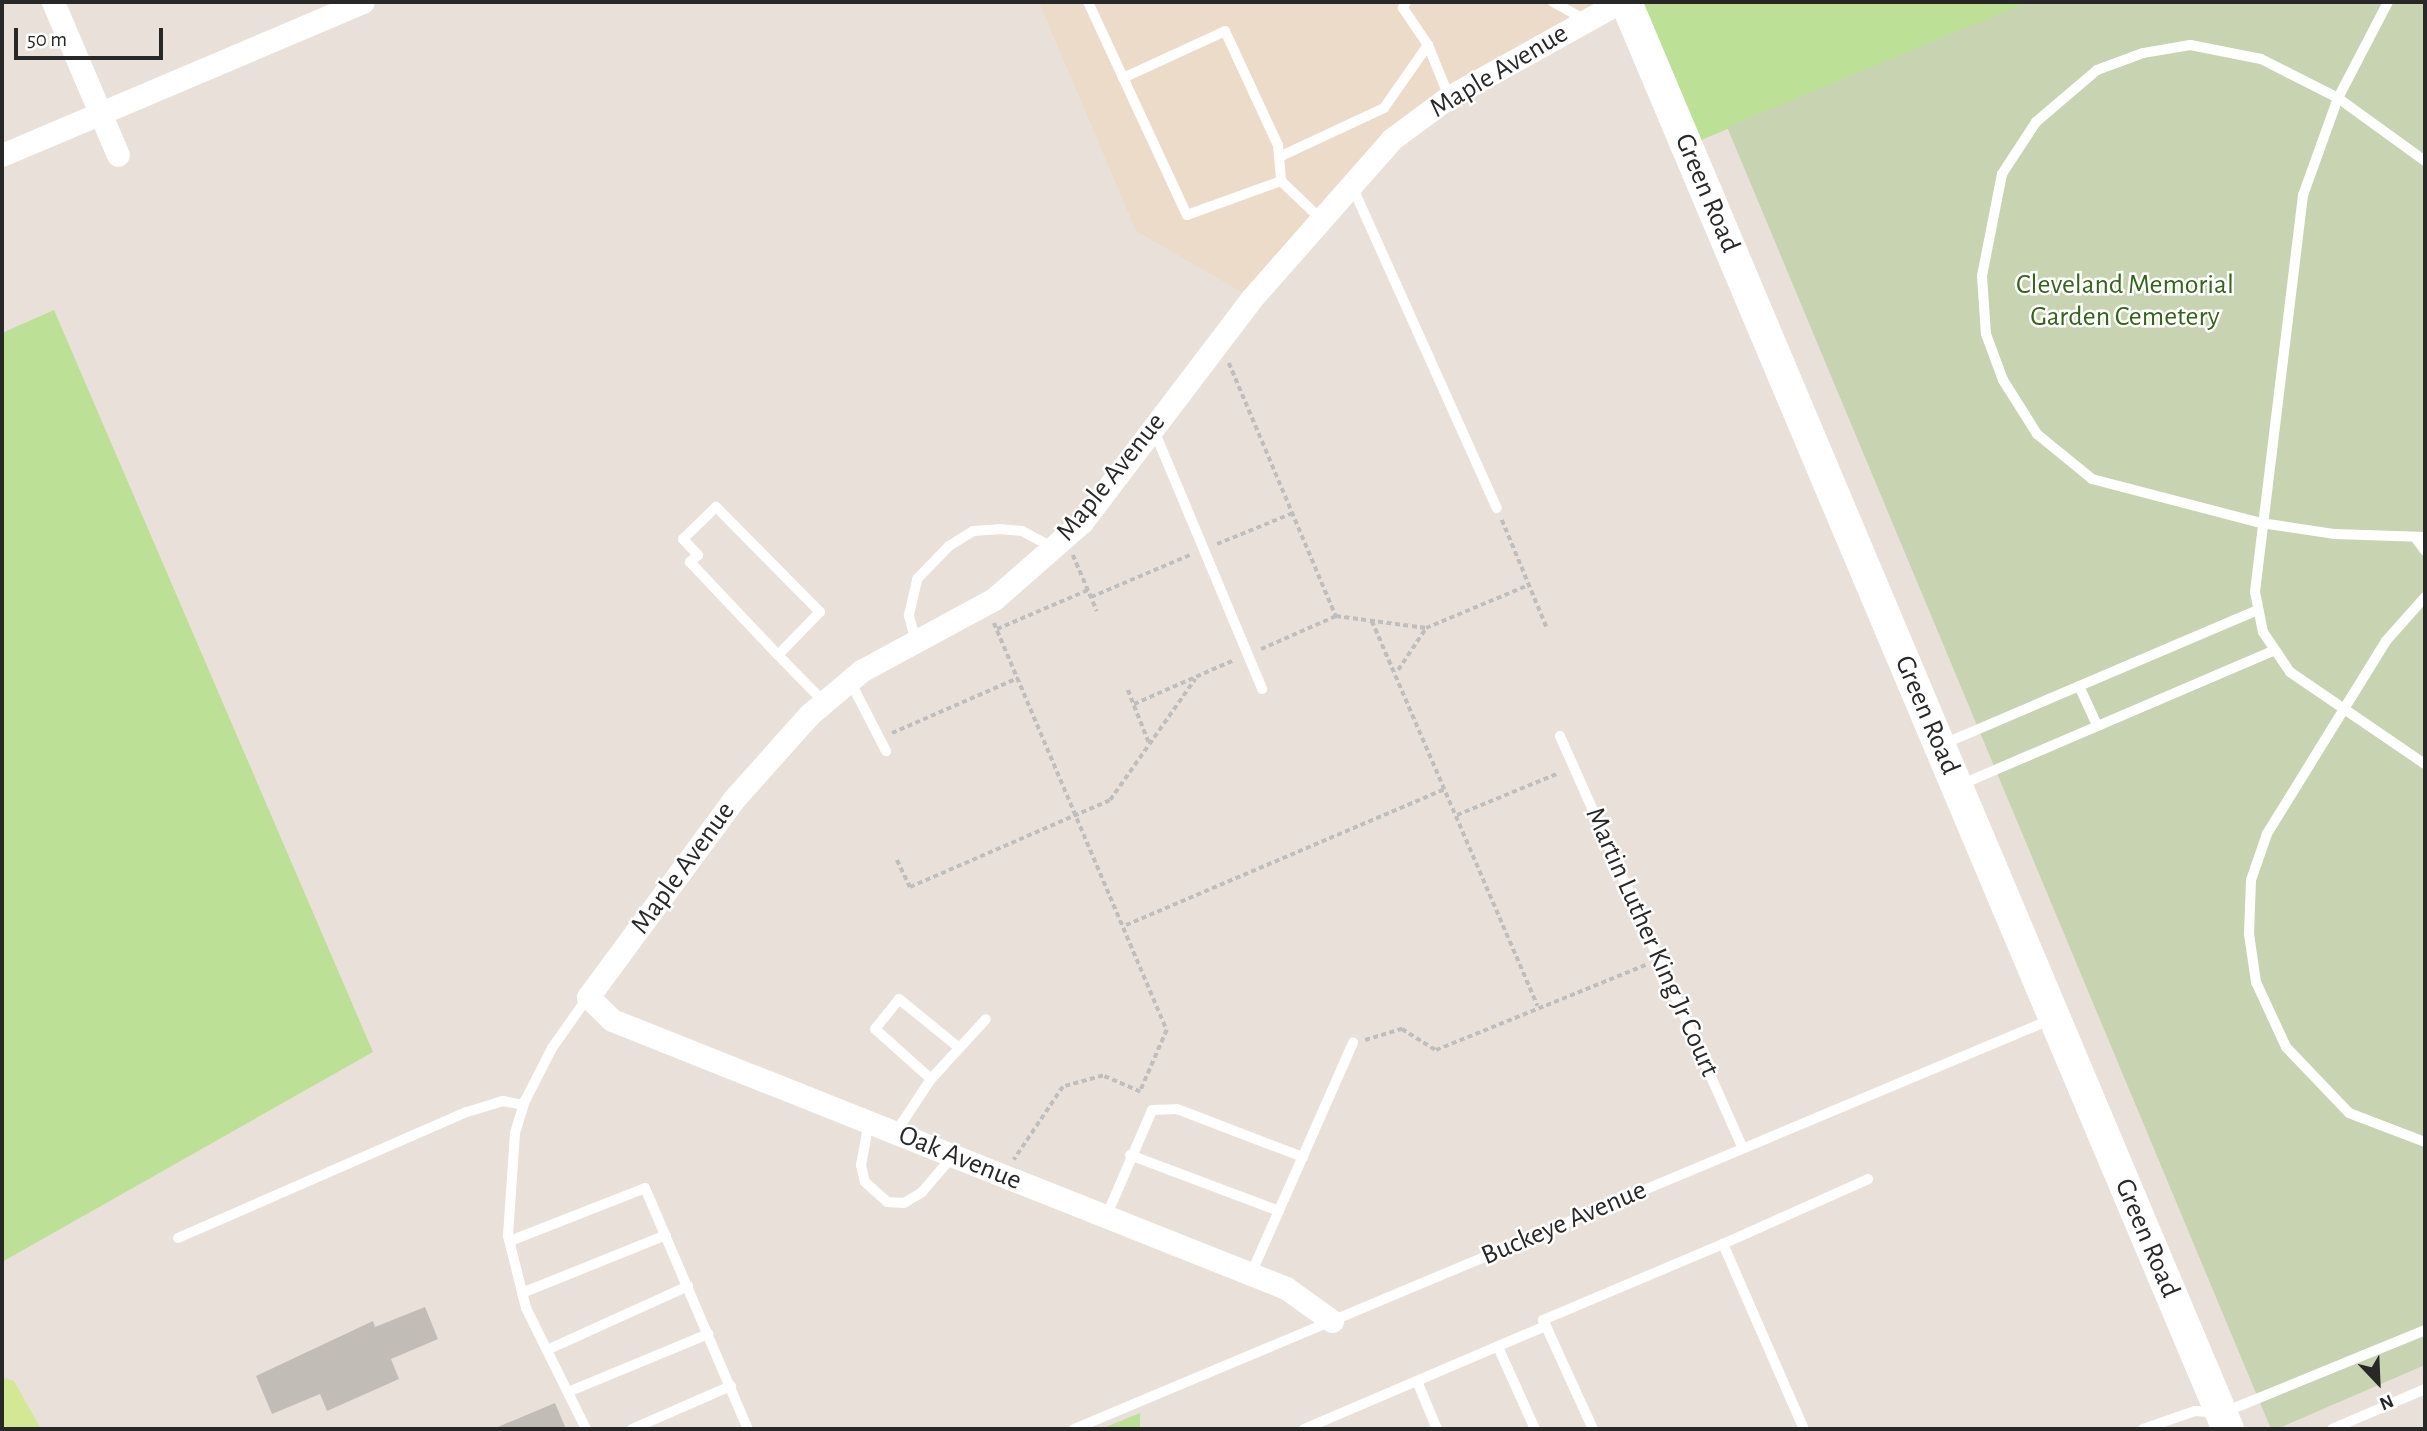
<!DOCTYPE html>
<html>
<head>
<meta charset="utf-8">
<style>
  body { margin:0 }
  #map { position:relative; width:2427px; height:1431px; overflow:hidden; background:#eae0da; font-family:"Alegreya Sans",sans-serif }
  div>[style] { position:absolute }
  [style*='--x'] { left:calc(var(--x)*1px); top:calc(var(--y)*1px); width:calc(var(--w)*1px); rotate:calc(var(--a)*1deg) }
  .education>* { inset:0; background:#ecdbc9 }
  .green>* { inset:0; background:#bde097 }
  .cemetery>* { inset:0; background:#c8d4b1 }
  .pitch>* { inset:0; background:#d2e893 }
  .building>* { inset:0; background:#c2bcb6 }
  .path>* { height:3.5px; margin-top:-1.75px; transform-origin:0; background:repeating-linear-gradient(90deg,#bebebe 0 5px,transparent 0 8.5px) }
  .lane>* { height:10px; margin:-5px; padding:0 5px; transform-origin:5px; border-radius:5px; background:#fff }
  .street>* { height:23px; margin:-11.5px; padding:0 11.5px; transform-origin:11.5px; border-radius:11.5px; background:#fff }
  .secondary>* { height:32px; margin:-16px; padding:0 16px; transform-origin:16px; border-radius:16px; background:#fff }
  span { translate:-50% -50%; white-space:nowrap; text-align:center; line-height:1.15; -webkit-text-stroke:5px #fff; paint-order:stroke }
  .street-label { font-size:28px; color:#282828 }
  .park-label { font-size:28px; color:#36631b }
  .frame { position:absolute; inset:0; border:4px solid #282828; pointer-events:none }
  .north { position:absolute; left:2343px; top:1347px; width:70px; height:70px; -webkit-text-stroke:5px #fff; paint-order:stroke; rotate:157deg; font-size:19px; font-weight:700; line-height:28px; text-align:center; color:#282828 }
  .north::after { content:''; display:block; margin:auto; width:24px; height:32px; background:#282828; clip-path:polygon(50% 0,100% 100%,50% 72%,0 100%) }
  .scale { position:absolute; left:14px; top:28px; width:149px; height:32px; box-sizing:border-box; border:4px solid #282828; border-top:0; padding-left:9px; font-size:21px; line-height:24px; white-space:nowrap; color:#282828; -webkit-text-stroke:5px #fff; paint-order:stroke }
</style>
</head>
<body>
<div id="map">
  <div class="education">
    <div style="clip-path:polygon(1039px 2px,1620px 2px,1449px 97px,1252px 298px,1136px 231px)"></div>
  </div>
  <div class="green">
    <div style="clip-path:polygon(1626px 2px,2031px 2px,1687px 146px)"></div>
    <div style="clip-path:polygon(54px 310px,373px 1052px,2px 1262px,2px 333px)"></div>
    <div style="clip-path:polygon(1140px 1413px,1140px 1429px,1101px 1429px)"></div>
  </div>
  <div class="cemetery">
    <div style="clip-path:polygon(2028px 2px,2425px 2px,2425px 1365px,2277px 1429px,2271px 1429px,1727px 127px)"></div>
  </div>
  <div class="pitch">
    <div style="clip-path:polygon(2px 1377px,14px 1381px,41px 1429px,2px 1429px)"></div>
  </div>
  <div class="building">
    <div style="clip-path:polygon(425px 1307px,438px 1339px,391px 1359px,399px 1379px,327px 1411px,320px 1394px,272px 1414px,256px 1376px,373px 1321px,375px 1327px)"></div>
    <div style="clip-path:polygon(555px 1403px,566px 1429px,493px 1429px)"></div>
  </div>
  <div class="path">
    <div style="--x:1229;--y:363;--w:275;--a:67.1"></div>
    <div style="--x:1502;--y:520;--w:117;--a:67.4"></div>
    <div style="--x:1217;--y:544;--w:82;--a:-22.2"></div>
    <div style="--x:1073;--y:555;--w:61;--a:66.8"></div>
    <div style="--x:1091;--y:597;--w:108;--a:-23"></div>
    <div style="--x:1372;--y:621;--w:419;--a:66.7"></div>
    <div style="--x:994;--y:623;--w:442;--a:67"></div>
    <div style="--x:1167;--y:1030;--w:68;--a:113.5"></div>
    <div style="--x:1140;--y:1092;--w:40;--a:-156.6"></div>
    <div style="--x:1103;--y:1076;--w:41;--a:164.6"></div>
    <div style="--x:1063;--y:1087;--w:88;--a:123.9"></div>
    <div style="--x:997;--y:629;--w:99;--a:-23.2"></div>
    <div style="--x:1261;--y:649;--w:82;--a:-23.7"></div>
    <div style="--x:1336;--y:616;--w:91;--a:7.6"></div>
    <div style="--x:1426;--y:628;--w:112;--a:-22.7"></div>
    <div style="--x:1398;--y:670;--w:50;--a:-56.3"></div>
    <div style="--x:1128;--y:690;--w:57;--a:68.4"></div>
    <div style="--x:1134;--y:704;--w:109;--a:-23.7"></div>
    <div style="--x:892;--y:733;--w:137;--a:-23.6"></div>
    <div style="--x:1457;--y:815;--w:110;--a:-22.4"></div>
    <div style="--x:897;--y:860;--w:30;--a:64"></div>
    <div style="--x:910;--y:887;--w:218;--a:-23.5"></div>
    <div style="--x:1110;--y:800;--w:148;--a:-54.9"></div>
    <div style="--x:1126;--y:925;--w:347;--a:-23.1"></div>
    <div style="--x:1365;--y:1040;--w:39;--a:-17"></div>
    <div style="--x:1402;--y:1029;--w:40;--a:32"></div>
    <div style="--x:1436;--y:1050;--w:229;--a:-22.1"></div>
  </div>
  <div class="lane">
    <div style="--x:1088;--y:2;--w:235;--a:65.1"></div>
    <div style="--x:1187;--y:215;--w:100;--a:-19.9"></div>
    <div style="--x:1281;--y:181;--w:52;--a:43.5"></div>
    <div style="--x:1406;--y:2;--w:7;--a:117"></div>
    <div style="--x:1403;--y:8;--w:45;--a:56"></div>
    <div style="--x:1428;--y:45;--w:56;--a:68"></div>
    <div style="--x:1553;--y:2;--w:37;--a:29"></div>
    <div style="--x:2388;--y:2;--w:108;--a:117.5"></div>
    <div style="--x:2338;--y:98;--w:103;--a:109.8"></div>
    <div style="--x:2303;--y:195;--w:400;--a:96.9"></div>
    <div style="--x:2255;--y:592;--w:41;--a:78.7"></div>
    <div style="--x:2263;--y:632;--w:48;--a:56"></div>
    <div style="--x:2290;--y:672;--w:163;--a:34.3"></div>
    <div style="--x:1123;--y:78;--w:112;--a:-24.7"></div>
    <div style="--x:1225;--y:31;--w:126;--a:65.1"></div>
    <div style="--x:1278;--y:145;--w:36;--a:85"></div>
    <div style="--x:1279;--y:157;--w:116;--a:-25"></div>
    <div style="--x:1384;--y:108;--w:77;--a:-55.1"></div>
    <div style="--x:2425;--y:161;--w:107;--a:-144.1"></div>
    <div style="--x:2338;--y:98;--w:86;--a:-153.1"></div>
    <div style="--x:2261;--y:59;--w:72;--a:-168.8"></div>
    <div style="--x:2190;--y:45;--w:48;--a:170.3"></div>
    <div style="--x:2143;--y:53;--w:49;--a:159.7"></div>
    <div style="--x:2097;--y:70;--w:80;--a:139.6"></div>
    <div style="--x:2036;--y:122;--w:62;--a:123.2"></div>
    <div style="--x:2002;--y:174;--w:104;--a:101.1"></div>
    <div style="--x:1982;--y:276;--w:58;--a:86.1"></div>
    <div style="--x:1986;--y:334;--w:49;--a:69.7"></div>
    <div style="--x:2003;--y:380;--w:64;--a:57.8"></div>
    <div style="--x:2037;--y:434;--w:71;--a:39.3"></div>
    <div style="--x:2092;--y:479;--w:175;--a:14.6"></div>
    <div style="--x:2261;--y:523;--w:75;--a:8.5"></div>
    <div style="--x:2335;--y:534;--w:90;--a:1.9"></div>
    <div style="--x:1352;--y:186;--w:353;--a:65.8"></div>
    <div style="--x:1153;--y:428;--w:283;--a:67.3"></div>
    <div style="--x:2415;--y:537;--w:17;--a:54"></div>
    <div style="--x:2425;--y:597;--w:59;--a:131.6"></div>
    <div style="--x:2386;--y:641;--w:227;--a:121.7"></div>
    <div style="--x:2267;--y:834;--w:49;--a:109.2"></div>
    <div style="--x:2251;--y:880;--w:54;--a:92.1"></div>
    <div style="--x:2249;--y:934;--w:49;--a:81.7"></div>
    <div style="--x:2256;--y:982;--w:72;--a:65.2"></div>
    <div style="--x:2286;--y:1047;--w:91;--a:46.3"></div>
    <div style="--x:2349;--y:1113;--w:81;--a:20.9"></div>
    <div style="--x:916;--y:642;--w:28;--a:-105"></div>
    <div style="--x:909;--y:615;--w:37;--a:-77"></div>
    <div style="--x:917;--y:579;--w:46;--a:-45.9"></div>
    <div style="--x:949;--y:546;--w:28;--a:-32"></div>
    <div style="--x:973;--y:531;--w:26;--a:-4"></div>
    <div style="--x:999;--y:529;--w:23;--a:5"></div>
    <div style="--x:1022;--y:531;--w:36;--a:28"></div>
    <div style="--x:778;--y:655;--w:60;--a:-45.7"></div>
    <div style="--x:820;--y:612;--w:148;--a:-134.7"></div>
    <div style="--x:716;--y:507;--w:46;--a:135.9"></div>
    <div style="--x:683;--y:539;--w:22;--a:47"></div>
    <div style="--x:698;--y:555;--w:11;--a:139"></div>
    <div style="--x:690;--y:562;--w:128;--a:46.6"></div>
    <div style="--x:778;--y:655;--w:66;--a:45.6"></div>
    <div style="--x:850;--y:681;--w:79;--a:62.8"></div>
    <div style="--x:2079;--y:686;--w:43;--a:65.2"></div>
    <div style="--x:1560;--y:736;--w:451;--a:66.1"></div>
    <div style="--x:1941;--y:745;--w:344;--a:-23.1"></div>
    <div style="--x:1960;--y:785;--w:340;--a:-23.2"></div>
    <div style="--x:931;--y:1079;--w:75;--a:-138.2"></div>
    <div style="--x:875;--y:1029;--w:38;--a:-51"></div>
    <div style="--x:899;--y:999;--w:76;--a:39.1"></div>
    <div style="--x:869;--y:1122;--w:44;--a:100.5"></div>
    <div style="--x:861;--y:1165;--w:17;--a:77"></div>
    <div style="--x:865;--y:1182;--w:30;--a:42"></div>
    <div style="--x:887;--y:1202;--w:17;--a:3"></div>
    <div style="--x:904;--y:1203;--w:21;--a:-31"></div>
    <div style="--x:922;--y:1192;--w:48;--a:-49.3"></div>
    <div style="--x:896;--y:1132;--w:64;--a:-56.6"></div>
    <div style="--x:931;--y:1079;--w:81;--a:-47.5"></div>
    <div style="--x:1130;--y:1155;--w:159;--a:20.6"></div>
    <div style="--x:1106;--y:1217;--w:116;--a:-66.7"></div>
    <div style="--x:1152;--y:1110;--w:25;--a:-2"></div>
    <div style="--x:1177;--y:1109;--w:135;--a:20.9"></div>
    <div style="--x:178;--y:1238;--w:315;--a:-23.6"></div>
    <div style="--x:467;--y:1112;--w:38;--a:-17"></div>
    <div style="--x:503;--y:1101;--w:20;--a:11"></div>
    <div style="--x:510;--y:1241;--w:145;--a:-21.4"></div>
    <div style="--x:645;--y:1188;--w:262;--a:66.9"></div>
    <div style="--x:1723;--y:1244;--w:159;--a:-24.1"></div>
    <div style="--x:1251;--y:1274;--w:253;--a:-66.2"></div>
    <div style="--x:522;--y:1293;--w:155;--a:-21.9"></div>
    <div style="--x:1498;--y:1347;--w:90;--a:65.7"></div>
    <div style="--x:547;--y:1350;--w:155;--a:-24.4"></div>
    <div style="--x:1417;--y:1381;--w:52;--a:67.4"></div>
    <div style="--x:568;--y:1392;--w:152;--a:-22.5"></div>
    <div style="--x:586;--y:1429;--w:135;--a:-116.4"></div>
    <div style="--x:526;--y:1308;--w:74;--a:-104"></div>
    <div style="--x:508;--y:1236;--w:103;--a:-86.1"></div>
    <div style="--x:515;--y:1133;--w:34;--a:-73"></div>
    <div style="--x:525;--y:1101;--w:59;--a:-63"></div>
    <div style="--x:552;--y:1048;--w:62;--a:-54.8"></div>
    <div style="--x:632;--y:1429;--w:108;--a:-23.5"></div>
    <div style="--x:1074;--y:1429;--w:1060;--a:-22.74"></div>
    <div style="--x:1304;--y:1429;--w:263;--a:-23.1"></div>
    <div style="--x:1593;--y:1429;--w:120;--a:-114.6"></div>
    <div style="--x:1543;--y:1320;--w:195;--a:-22.9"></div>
    <div style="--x:1723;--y:1244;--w:202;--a:66.4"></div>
    <div style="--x:2143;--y:1429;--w:55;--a:-19.1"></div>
    <div style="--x:2195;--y:1411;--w:27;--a:4"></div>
    <div style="--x:2222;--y:1413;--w:219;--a:-22.2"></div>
    <div style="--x:2332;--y:1429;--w:101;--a:-23.3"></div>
  </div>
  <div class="street">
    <div style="--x:53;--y:2;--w:166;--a:67"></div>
    <div style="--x:2;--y:155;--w:392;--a:-23"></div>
    <div style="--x:1332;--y:1321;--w:57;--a:-144.3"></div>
    <div style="--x:1286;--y:1288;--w:725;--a:-158.32"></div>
    <div style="--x:612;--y:1020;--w:33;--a:-136"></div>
    <div style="--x:588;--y:997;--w:245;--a:-53.6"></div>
    <div style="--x:733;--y:800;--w:115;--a:-48.2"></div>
    <div style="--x:810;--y:714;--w:67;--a:-40.1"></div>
    <div style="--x:861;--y:671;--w:151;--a:-28.4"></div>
    <div style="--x:994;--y:599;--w:117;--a:-41.2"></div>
    <div style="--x:1082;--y:522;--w:281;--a:-52.8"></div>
    <div style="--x:1252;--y:298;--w:212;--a:-48.6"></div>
    <div style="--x:1392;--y:139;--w:71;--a:-36.4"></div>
    <div style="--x:1449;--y:97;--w:196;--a:-29.1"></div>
  </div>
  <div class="secondary">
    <div style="--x:1626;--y:2;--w:1549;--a:67.13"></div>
  </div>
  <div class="street-label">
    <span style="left:1499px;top:71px;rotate:-31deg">Maple Avenue</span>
    <span style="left:1707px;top:193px;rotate:67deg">Green Road</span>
    <span style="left:1111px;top:477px;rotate:-51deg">Maple Avenue</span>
    <span style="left:1927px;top:715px;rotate:67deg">Green Road</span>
    <span style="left:683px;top:868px;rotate:-54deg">Maple Avenue</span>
    <span style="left:1652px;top:942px;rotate:66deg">Martin Luther King Jr Court</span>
    <span style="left:960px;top:1158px;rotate:22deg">Oak Avenue</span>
    <span style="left:1564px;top:1223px;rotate:-23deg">Buckeye Avenue</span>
    <span style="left:2147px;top:1238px;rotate:67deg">Green Road</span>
  </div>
  <div class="park-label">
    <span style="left:2125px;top:301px">Cleveland Memorial<br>Garden Cemetery</span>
  </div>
  <div class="frame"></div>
  <div class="north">N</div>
  <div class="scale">50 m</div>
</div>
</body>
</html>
